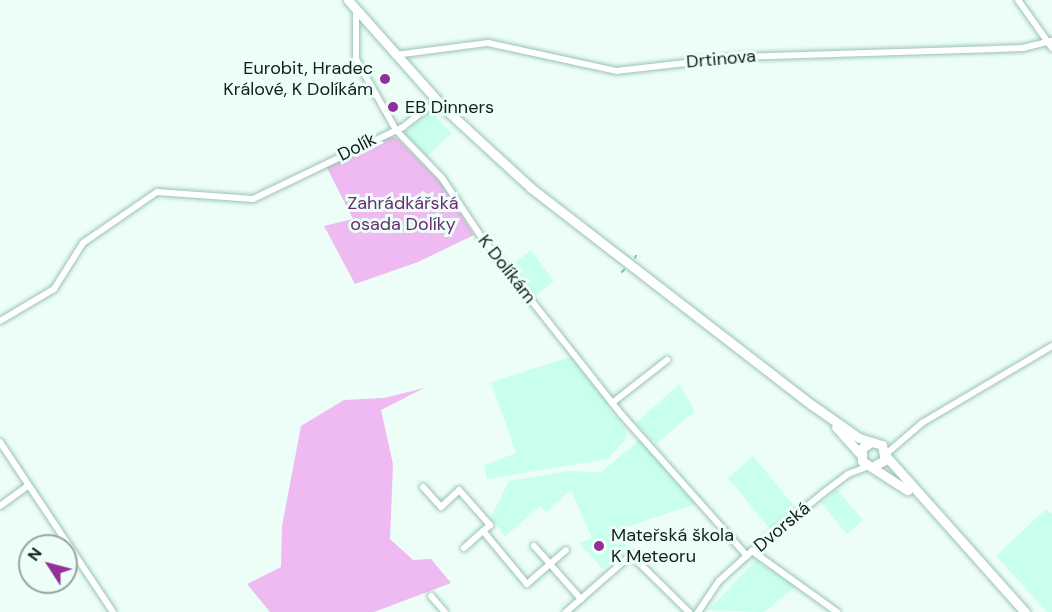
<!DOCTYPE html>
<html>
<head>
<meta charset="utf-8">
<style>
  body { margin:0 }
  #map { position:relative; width:1052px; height:612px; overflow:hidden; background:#edfef9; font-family:"DM Sans",sans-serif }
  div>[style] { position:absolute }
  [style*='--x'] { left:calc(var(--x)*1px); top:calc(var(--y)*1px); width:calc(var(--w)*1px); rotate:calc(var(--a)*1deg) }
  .built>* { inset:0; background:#c9ffee }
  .green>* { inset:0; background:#efbaf1 }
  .stream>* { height:1.5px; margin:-0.75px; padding:0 0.75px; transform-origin:0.75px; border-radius:0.75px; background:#66c8ae }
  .roads { filter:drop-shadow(0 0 2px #99c3b6) drop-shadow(0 0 2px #99c3b6) }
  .minor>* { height:6px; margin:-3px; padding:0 3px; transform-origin:3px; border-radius:3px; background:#fff }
  .secondary>* { height:9px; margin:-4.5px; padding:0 4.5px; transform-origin:4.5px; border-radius:4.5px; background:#fff }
  .dots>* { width:16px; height:16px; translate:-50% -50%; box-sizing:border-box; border:3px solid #edfef9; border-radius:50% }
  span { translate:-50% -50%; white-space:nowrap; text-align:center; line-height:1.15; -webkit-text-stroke:6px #edfef9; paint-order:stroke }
  .street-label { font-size:18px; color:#10201c }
  .poi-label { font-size:18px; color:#10201c }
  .right { translate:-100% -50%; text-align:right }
  .left { translate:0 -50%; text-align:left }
  .park-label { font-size:18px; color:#6c2b70 }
  .north { position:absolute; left:18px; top:534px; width:60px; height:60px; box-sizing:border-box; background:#edfef9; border:2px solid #95a5a1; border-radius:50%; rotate:306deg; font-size:16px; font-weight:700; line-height:24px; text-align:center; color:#10201c }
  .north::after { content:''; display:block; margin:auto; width:21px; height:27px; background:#923098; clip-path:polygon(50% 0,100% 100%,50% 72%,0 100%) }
</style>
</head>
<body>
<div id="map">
  <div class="built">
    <div style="clip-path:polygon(429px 110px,452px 133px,426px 157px,404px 134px)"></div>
    <div style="clip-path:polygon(531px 250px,554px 281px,534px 297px,509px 267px)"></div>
    <div style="clip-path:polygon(573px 356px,609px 402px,606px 405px,626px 429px,626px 439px,607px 459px,487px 479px,484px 465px,516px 453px,491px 382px)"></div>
    <div style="clip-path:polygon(679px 384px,695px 411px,656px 444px,636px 423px)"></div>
    <div style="clip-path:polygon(638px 441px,645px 442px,695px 504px,614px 531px,628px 547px,603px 569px,579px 543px,592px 538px,571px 490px,546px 512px,540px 506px,505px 537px,491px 517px,509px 481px,567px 471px,601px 472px)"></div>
    <div style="clip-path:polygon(753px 456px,796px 508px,770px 529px,728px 478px)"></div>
    <div style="clip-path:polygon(837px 489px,863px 520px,847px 534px,821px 503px)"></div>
    <div style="clip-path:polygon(1046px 509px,1052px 514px,1052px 612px,1047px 612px,996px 556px)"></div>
    <div style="clip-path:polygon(756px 560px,795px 587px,764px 612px,708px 610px)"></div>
  </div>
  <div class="green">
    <div style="clip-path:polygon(387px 135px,398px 139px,443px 185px,474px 235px,418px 262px,355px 284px,324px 226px,353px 219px,326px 166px)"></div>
    <div style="clip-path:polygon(424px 388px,381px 410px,393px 464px,390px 539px,413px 560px,431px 559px,451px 583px,374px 612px,270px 612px,247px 584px,281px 567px,282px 526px,301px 426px,344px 400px,384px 398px)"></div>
  </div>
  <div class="stream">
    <div style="--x:635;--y:258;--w:2;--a:-63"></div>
    <div style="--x:622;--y:272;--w:3;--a:-45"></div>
  </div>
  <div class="roads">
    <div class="minor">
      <div style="--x:1018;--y:0;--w:59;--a:54.7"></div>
      <div style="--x:356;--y:11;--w:48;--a:90"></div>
      <div style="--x:356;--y:59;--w:81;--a:60.6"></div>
      <div style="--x:396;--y:130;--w:66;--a:46.2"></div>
      <div style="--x:442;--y:178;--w:72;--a:56.3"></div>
      <div style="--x:482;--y:238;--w:224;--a:51.7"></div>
      <div style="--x:621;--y:414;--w:190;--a:48.4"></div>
      <div style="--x:395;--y:55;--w:94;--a:-7.4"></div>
      <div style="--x:488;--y:43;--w:131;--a:12.3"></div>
      <div style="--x:616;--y:71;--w:123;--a:-6.5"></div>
      <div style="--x:738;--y:57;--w:285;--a:-1.8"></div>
      <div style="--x:1023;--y:48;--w:30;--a:-14"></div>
      <div style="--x:0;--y:321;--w:63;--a:-30.7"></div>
      <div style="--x:54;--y:289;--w:54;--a:-57.8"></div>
      <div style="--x:83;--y:243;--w:90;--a:-34.6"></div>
      <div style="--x:157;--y:192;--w:96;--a:4.2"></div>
      <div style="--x:253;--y:199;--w:166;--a:-25.6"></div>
      <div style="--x:403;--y:127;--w:31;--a:-38"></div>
      <div style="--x:427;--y:108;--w:16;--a:-4"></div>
      <div style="--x:612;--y:403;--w:70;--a:-38"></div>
      <div style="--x:0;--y:442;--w:204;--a:56.4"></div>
      <div style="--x:886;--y:454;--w:48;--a:-40.7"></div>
      <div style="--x:922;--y:423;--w:151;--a:-30.6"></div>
      <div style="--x:423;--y:487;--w:27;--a:48"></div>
      <div style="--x:441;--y:507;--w:25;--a:-43"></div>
      <div style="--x:459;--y:490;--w:47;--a:48.5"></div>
      <div style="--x:490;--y:525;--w:9;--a:139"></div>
      <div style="--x:0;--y:506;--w:34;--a:-36"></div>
      <div style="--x:534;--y:546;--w:24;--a:48"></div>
      <div style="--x:550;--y:564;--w:21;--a:-41"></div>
      <div style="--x:464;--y:548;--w:25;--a:-42"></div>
      <div style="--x:483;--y:531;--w:69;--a:50.3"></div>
      <div style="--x:527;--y:584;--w:30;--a:-41"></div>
      <div style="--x:550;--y:564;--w:47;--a:48.5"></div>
      <div style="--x:752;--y:551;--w:105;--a:35.7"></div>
      <div style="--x:431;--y:596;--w:21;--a:49"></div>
      <div style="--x:566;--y:612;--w:86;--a:-41.2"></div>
      <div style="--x:631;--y:555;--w:81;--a:44.5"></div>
      <div style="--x:698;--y:612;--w:37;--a:-56"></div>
      <div style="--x:719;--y:581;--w:45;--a:-42.3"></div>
      <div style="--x:752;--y:551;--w:92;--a:-39.2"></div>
      <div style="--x:823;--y:493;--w:31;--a:-37"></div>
      <div style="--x:848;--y:474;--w:22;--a:-21"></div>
    </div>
    <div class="secondary">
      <div style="--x:348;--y:0;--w:143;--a:48.4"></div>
      <div style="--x:443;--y:107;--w:120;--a:42.6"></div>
      <div style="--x:531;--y:188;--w:355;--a:37.7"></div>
      <div style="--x:812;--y:405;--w:57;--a:35.1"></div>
      <div style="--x:859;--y:438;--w:24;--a:17"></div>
      <div style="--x:882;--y:445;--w:15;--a:79"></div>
      <div style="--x:885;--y:460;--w:15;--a:152"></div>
      <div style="--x:836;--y:427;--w:38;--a:48"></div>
      <div style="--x:871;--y:442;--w:11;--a:146"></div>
      <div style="--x:862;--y:448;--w:13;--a:90"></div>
      <div style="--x:862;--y:461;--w:54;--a:32.8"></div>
      <div style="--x:886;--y:456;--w:209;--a:48.3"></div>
    </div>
  </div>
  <div class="dots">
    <div style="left:385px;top:79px;background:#923098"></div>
    <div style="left:393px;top:107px;background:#923098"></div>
    <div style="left:599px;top:546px;background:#923098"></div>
  </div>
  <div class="street-label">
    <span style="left:721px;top:59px;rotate:-5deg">Drtinova</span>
    <span style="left:357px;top:147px;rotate:-27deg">Dolík</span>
    <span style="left:507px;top:269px;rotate:52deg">K Dolíkám</span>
    <span style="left:782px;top:527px;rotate:-40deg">Dvorská</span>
  </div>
  <div class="poi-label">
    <span class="right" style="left:373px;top:79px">Eurobit, Hradec<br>Králové, K Dolíkám</span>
    <span class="left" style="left:405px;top:107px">EB Dinners</span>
    <span class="left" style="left:611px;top:546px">Mateřská škola<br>K Meteoru</span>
  </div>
  <div class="park-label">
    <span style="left:403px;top:214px">Zahrádkářská<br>osada Dolíky</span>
  </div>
  <div class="north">N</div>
</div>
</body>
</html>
